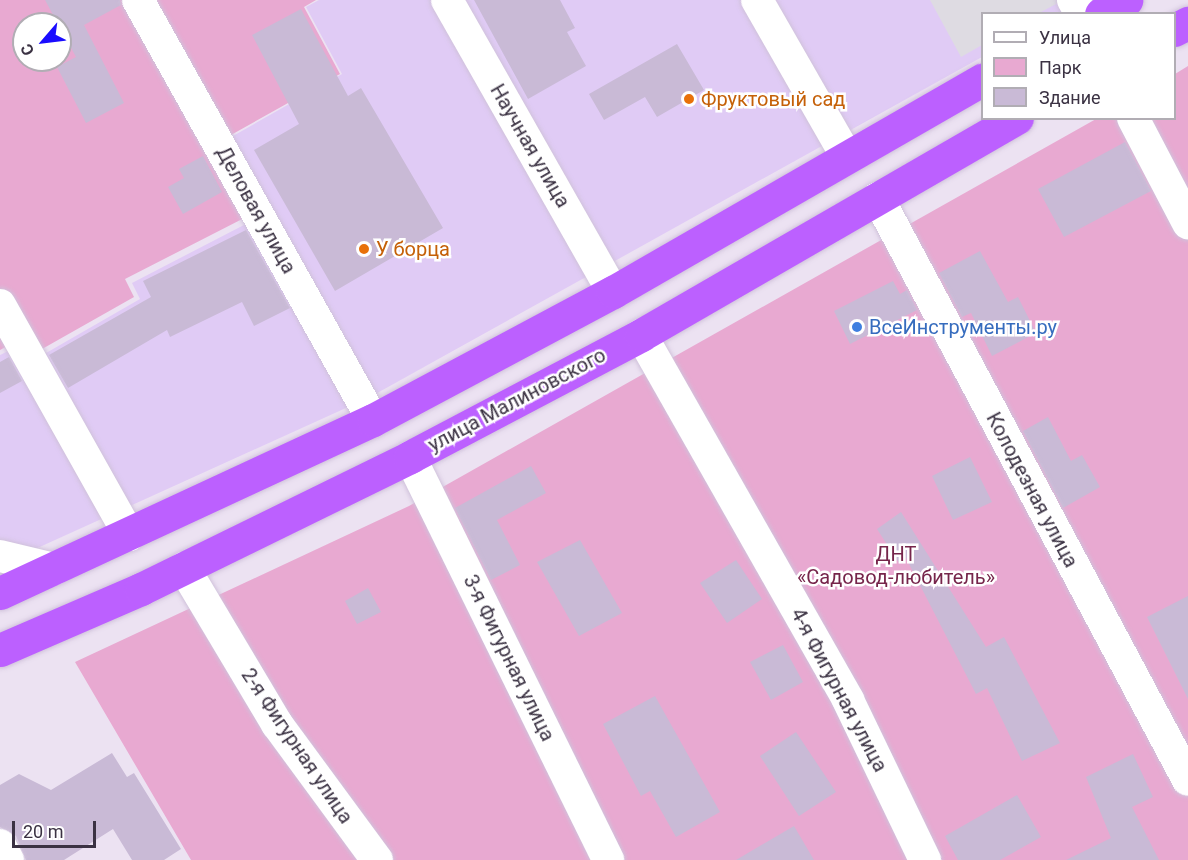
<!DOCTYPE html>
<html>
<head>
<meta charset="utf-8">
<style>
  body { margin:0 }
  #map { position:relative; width:1188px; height:860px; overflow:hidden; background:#ece2f2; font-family:Roboto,sans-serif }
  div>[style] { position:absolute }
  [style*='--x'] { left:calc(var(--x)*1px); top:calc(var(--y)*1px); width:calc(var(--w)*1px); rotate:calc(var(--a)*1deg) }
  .commercial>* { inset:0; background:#e0cbf5 }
  .green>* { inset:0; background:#e8a9d1 }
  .parking>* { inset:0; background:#dedbe2 }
  .building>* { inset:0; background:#c9bad6 }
  .roads { filter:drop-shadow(0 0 2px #d0c2db) drop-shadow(0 0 2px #d0c2db) }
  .street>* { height:32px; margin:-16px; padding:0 16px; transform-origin:16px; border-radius:16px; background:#fff }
  .highway>* { height:33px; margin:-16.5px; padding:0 16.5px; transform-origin:16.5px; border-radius:16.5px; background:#bc60ff }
  .dots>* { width:16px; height:16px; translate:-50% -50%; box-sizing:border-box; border:3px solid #fff; border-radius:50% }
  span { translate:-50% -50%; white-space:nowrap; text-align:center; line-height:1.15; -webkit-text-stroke:5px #fff; paint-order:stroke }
  .food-label { font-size:20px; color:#c56008 }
  .left { translate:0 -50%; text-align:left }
  .street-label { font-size:20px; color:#3b3243 }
  .shop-label { font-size:20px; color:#366cbe }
  .park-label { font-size:20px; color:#76254b }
  .legend { position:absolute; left:981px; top:12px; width:195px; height:108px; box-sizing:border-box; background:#fff; border:2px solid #b1adb4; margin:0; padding:8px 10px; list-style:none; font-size:18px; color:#3b3243 }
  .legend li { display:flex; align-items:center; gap:12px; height:30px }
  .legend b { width:30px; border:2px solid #b1adb4 }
  .north { position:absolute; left:12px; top:12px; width:60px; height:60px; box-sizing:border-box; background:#fff; border:2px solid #b1adb4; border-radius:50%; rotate:242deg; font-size:16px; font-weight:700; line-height:24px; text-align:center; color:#3b3243 }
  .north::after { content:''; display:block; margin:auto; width:21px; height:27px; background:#1a0cff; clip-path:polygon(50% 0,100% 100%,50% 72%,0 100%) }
  .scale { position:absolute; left:12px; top:821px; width:84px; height:27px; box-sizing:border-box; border:3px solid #3b3243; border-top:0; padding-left:8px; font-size:18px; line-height:21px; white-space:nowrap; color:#3b3243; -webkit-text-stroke:4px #fff; paint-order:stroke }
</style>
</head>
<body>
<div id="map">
  <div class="commercial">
    <div style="clip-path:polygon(319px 0,1085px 0,1061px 13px,982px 14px,982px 57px,370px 397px,0 565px,0 355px,17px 347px,27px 364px,140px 299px,132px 283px,265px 214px,226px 140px,342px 74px,306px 7px)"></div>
  </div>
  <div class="green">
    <div style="clip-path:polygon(evenodd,0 0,316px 0,304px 7px,340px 74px,213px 145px,252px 214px,125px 279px,134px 297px,35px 353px,26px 336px,0 350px,0 0,24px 24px,60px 24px,60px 60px,24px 60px,24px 24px)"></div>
    <div style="clip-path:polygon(1188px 66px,1188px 860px,191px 860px,75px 662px,409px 506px,1096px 119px,1174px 118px,1175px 74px)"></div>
  </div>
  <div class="parking">
    <div style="clip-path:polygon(930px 0,1059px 0,1060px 2px,1039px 13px,982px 14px,982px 45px,961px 57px)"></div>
  </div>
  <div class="building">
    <div style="clip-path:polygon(45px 0,120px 0,121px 5px,84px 25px,124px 103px,86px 123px,57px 67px,76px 57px)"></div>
    <div style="clip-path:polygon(474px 0,560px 0,575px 28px,567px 32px,586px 66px,528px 99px)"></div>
    <div style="clip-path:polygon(301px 9px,348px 96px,361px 88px,443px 228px,335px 291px,254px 150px,299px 124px,252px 35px)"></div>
    <div style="clip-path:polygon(677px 44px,704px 90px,657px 117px,645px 97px,604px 120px,589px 94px)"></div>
    <div style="clip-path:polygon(1125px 142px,1151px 191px,1064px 237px,1038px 189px)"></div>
    <div style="clip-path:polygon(203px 156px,222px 192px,183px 214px,168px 187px,184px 178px,179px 169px)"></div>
    <div style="clip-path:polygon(246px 230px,290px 308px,254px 326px,242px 302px,170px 337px,167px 330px,68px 388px,49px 355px,151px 297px,143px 281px)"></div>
    <div style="clip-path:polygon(980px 251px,1008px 302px,1018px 297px,1036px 333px,992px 356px,971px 313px,962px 317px,939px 273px)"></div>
    <div style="clip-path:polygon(893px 281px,900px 294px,907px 290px,917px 310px,850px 344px,834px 311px)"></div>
    <div style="clip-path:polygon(9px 357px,22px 381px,0 393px,0 362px)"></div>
    <div style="clip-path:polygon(1048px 417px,1071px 461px,1082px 455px,1100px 487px,1063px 508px,1023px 431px)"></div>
    <div style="clip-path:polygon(970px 457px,992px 502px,953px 520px,932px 476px)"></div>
    <div style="clip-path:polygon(531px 466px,546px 493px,497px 520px,520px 565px,491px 580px,455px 508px)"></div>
    <div style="clip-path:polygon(901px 512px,986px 647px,1004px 637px,1060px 743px,1022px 761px,987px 688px,976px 694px,906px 558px,899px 563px,877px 529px)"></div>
    <div style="clip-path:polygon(580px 540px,622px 613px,579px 636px,537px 562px)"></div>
    <div style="clip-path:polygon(736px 560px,762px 599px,727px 623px,700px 583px)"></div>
    <div style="clip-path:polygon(368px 588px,381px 612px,357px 624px,345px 601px)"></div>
    <div style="clip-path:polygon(1188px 596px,1188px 699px,1147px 617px)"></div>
    <div style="clip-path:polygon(783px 645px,803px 682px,771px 700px,750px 662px)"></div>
    <div style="clip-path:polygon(655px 696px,720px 812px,676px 837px,650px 791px,641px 796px,603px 724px)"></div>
    <div style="clip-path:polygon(796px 732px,836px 792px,799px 816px,760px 756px)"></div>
    <div style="clip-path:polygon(112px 753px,127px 777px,134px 773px,181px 849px,164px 860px,132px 860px,113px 829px,64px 860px,26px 860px,16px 836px,0 827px,0 785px,19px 774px,51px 790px)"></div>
    <div style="clip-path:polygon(1133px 754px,1153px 797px,1132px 807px,1159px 860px,1066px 860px,1111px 838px,1086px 777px)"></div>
    <div style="clip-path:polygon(1017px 795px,1041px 837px,1000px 860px,958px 860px,945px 836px)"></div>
    <div style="clip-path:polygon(794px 826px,814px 860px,736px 860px)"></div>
  </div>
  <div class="roads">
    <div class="street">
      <div style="--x:138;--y:0;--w:481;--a:60.8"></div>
      <div style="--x:447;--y:0;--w:336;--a:60.4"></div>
      <div style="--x:757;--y:0;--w:181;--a:60.2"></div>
      <div style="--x:1073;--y:0;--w:16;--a:60"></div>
      <div style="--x:1133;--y:118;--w:119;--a:62.4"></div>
      <div style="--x:878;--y:198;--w:659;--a:61.96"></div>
      <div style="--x:0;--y:305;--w:264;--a:60.7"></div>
      <div style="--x:641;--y:335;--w:420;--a:60.4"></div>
      <div style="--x:848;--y:700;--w:178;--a:64.3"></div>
      <div style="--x:410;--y:457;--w:449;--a:63.8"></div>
      <div style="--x:0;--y:556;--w:56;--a:13.5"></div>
      <div style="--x:184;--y:568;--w:182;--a:59.2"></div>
      <div style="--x:277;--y:724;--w:169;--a:53.7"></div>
      <div style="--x:0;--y:845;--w:17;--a:62"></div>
    </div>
    <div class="highway">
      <div style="--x:1101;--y:14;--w:29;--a:-29"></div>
      <div style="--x:1174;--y:30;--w:16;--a:-27"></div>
      <div style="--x:0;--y:593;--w:411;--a:-24.9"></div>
      <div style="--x:373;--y:420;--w:272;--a:-28.1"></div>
      <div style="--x:613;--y:292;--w:426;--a:-29.9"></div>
      <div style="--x:0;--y:650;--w:154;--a:-23.4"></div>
      <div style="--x:141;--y:589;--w:300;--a:-26.1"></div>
      <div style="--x:410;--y:457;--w:261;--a:-27.8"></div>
      <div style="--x:641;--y:335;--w:434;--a:-30"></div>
    </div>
  </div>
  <div class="dots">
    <div style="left:689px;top:99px;background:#e8710a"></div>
    <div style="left:364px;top:249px;background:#e8710a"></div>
    <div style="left:857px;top:327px;background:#3f7fe0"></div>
  </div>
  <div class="food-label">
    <span class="left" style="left:701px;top:99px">Фруктовый сад</span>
    <span class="left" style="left:376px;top:249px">У борца</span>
  </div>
  <div class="street-label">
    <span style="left:530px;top:146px;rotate:60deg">Научная улица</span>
    <span style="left:256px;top:210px;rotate:61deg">Деловая улица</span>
    <span style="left:517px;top:400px;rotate:-28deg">улица Малиновского</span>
    <span style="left:1032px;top:490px;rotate:62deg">Колодезная улица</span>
    <span style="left:509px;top:658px;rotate:64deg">3-я Фигурная улица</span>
    <span style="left:839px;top:690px;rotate:62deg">4-я Фигурная улица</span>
    <span style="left:297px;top:746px;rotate:56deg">2-я Фигурная улица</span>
  </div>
  <div class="shop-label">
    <span class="left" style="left:869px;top:327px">ВсеИнструменты.ру</span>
  </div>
  <div class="park-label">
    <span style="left:896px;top:566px">ДНТ<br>«Садовод-любитель»</span>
  </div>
  <ul class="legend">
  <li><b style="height:8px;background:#fff"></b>Улица</li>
  <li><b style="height:16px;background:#e8a9d1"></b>Парк</li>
  <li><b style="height:16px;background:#c9bad6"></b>Здание</li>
  </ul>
  <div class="north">С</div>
  <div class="scale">20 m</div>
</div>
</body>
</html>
